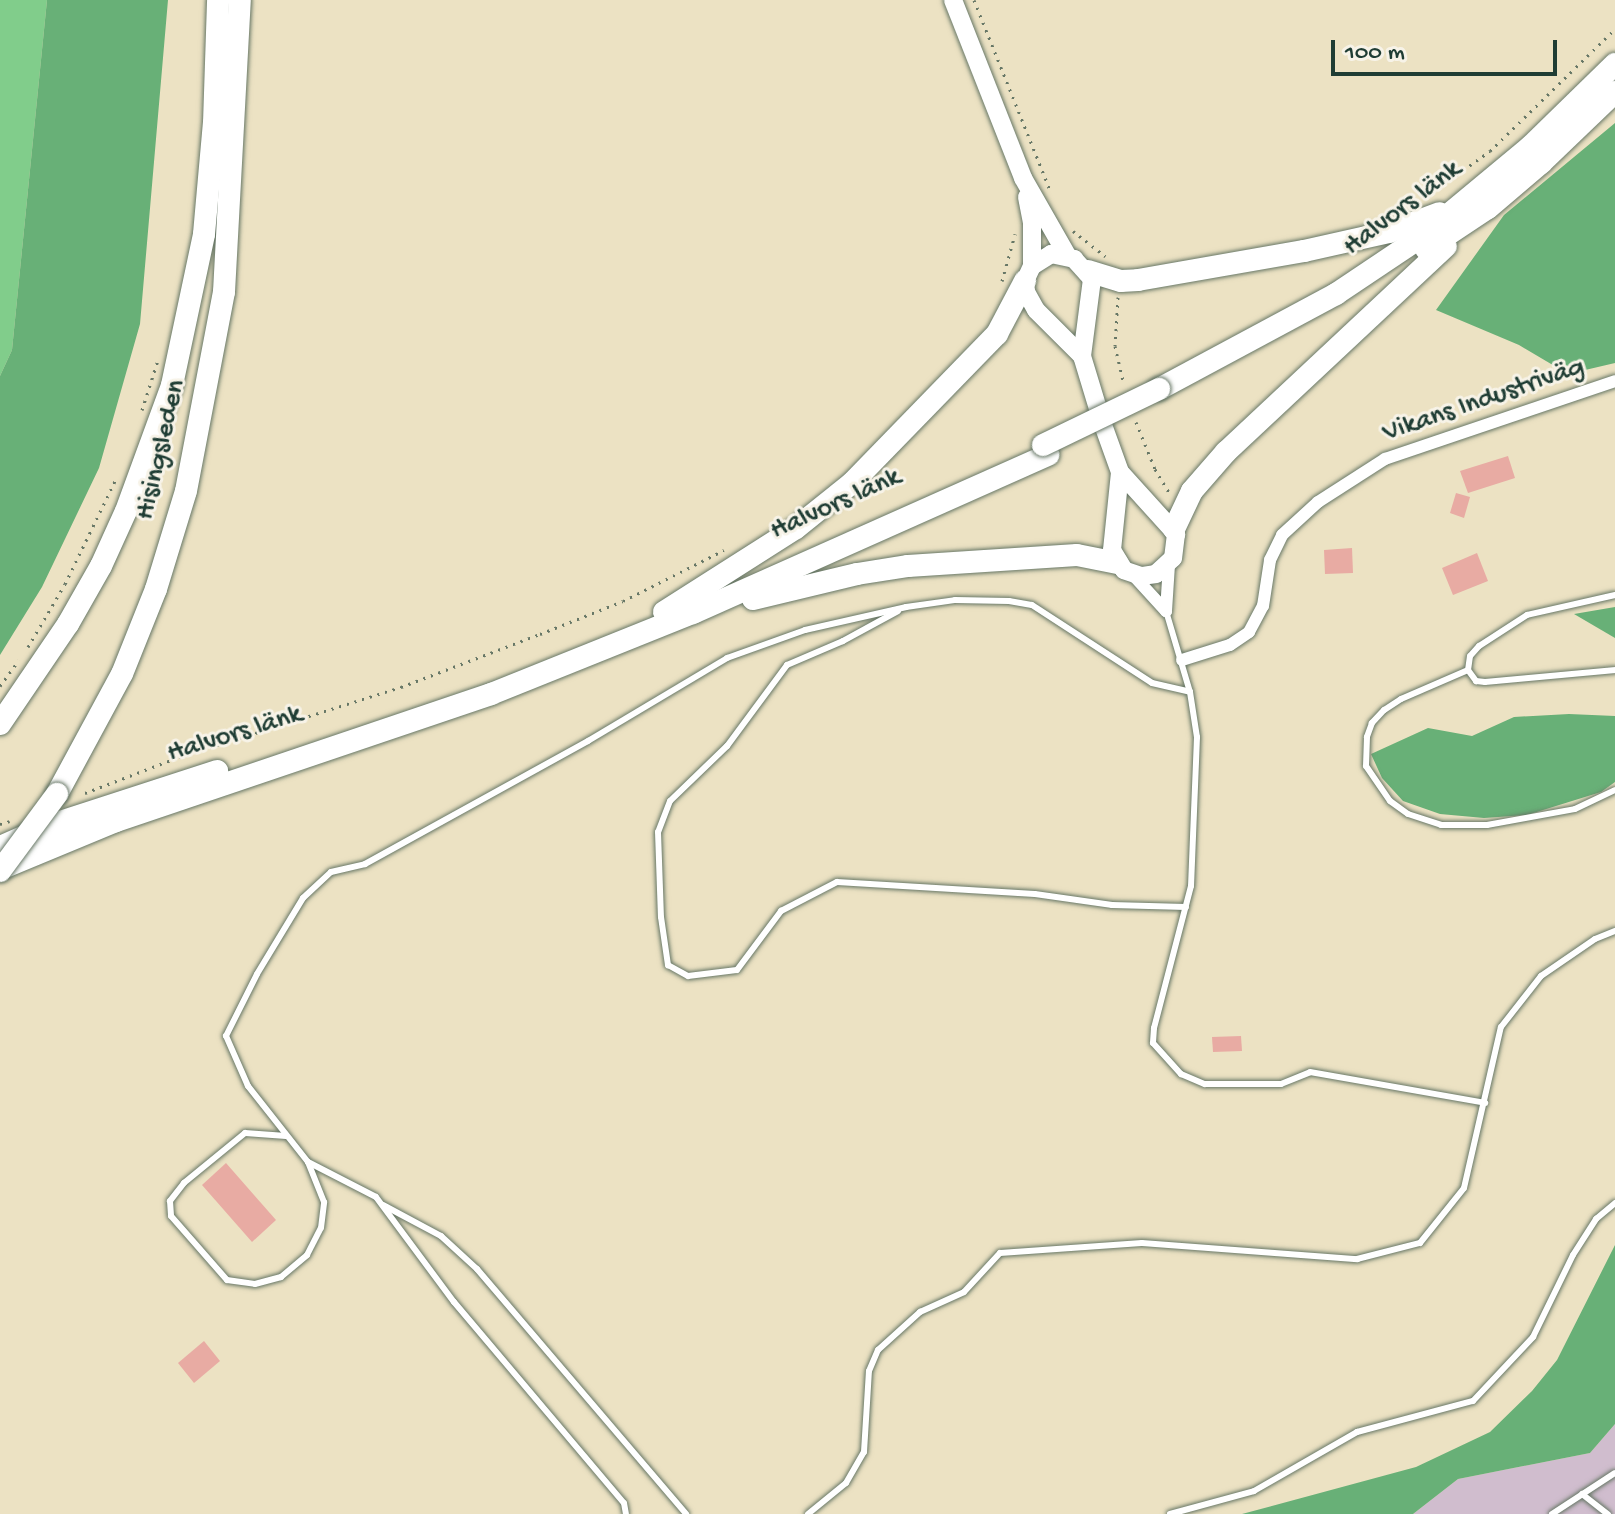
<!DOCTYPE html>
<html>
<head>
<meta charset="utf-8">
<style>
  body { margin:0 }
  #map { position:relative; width:1615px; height:1514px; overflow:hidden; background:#ece2c3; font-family:"Gochi Hand",sans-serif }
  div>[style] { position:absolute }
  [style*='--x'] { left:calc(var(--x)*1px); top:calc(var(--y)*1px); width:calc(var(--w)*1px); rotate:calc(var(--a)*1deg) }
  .industrial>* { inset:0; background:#d0bdce }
  .green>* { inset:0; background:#81cd8b }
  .forest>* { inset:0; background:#68b077 }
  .building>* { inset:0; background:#e8aba3 }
  .path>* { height:3px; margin-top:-1.5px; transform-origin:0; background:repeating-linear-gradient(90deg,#677766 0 2px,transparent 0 8px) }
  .roads { filter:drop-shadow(0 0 2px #677766) drop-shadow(0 0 2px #677766) }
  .lane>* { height:6px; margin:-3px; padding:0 3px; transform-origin:3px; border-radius:3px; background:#fff }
  .street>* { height:12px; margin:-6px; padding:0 6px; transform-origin:6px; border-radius:6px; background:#fff }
  .secondary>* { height:18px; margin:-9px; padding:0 9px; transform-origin:9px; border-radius:9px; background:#fff }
  .highway>* { height:22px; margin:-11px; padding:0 11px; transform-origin:11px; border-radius:11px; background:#fff }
  .bridges { filter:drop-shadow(0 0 2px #677766) drop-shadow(0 0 2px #677766) }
  .highway-bridge>* { height:22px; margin:-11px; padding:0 11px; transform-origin:11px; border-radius:11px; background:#fff }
  span { translate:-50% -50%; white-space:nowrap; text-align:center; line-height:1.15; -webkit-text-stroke:6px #f7f3e8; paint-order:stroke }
  .street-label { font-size:28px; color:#1f3d34 }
  .scale { position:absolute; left:1331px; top:40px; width:226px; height:36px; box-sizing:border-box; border:4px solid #1f3d34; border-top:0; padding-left:10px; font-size:24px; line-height:28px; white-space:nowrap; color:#1f3d34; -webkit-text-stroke:6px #f7f3e8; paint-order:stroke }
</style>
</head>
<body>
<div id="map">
  <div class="industrial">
    <div style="clip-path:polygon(1615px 1424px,1615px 1514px,1413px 1514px,1458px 1479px,1590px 1453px)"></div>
  </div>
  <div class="green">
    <div style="clip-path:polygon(0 0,47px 0,12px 350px,0 376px)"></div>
  </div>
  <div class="forest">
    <div style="clip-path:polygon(47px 0,168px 0,140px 324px,99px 468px,42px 587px,0 655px,0 376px,12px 350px)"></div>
    <div style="clip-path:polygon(1615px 123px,1615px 363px,1568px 374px,1519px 345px,1436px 310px,1504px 215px)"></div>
    <div style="clip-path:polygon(1615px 607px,1615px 638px,1574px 614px)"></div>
    <div style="clip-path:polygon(1569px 714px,1615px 716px,1615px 782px,1601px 792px,1527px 815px,1484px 818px,1440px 814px,1403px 801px,1382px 778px,1371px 754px,1428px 728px,1472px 736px,1514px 717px)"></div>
    <div style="clip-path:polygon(1615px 1245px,1615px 1424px,1590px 1453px,1458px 1479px,1413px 1514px,1242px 1514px,1416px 1467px,1490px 1432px,1532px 1391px,1557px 1360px)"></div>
  </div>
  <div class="building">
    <div style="clip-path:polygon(1508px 456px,1515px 478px,1468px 493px,1460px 471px)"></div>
    <div style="clip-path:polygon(1456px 493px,1470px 497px,1464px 518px,1450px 513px)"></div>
    <div style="clip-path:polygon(1352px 548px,1353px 573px,1325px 574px,1324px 550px)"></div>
    <div style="clip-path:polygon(1477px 553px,1488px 581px,1453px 595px,1442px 568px)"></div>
    <div style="clip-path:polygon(1241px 1036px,1242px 1051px,1213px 1052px,1212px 1037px)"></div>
    <div style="clip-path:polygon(226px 1163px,276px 1220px,252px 1242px,202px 1185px)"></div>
    <div style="clip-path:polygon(204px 1341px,220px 1361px,194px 1383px,178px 1363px)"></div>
  </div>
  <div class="path">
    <div style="--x:974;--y:0;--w:205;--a:68.2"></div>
    <div style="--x:1424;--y:198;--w:81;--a:-35.5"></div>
    <div style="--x:1490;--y:151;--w:175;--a:-44.3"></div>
    <div style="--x:1073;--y:231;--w:41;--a:38"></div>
    <div style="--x:1002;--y:281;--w:49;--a:-74.5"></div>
    <div style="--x:1118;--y:297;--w:49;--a:93.5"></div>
    <div style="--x:1115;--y:346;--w:39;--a:77"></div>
    <div style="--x:142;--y:410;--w:52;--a:-72.3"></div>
    <div style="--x:1136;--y:422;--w:51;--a:68"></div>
    <div style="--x:1155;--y:469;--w:29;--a:59"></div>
    <div style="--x:28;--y:647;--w:73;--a:-59.6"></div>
    <div style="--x:65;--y:584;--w:119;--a:-64.1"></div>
    <div style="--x:0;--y:686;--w:32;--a:-54"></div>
    <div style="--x:85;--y:793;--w:101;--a:-21"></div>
    <div style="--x:179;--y:757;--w:233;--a:-17.5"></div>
    <div style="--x:401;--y:687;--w:149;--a:-20.9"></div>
    <div style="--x:540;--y:634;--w:89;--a:-21.7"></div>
    <div style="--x:623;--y:601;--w:113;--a:-26.8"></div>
    <div style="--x:0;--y:824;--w:10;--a:-17"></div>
  </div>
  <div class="roads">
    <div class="lane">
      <div style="--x:1615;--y:595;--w:90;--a:167.2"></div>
      <div style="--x:1527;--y:615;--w:57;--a:147.1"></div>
      <div style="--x:1479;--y:646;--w:13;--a:132"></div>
      <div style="--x:1470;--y:656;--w:14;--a:98"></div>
      <div style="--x:1468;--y:670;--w:14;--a:54"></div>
      <div style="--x:1476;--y:681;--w:9;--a:6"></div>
      <div style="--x:1485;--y:682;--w:131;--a:-5.3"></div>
      <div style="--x:898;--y:611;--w:63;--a:151.4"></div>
      <div style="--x:843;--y:641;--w:61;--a:156.8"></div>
      <div style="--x:787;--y:665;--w:101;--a:126.5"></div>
      <div style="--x:727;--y:746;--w:79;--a:136"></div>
      <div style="--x:670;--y:801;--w:33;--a:111"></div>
      <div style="--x:658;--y:832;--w:85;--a:88"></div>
      <div style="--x:661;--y:917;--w:49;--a:81.7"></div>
      <div style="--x:668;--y:965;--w:23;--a:29"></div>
      <div style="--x:688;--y:976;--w:49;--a:-7"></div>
      <div style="--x:737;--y:970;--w:74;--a:-53.3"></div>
      <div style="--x:781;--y:911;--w:63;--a:-27.4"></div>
      <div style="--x:837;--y:882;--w:198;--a:3.5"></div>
      <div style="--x:1035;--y:894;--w:78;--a:8.1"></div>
      <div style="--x:1112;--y:905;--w:74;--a:1.5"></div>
      <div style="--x:1166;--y:611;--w:84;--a:73.5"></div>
      <div style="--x:1190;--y:692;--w:46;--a:81.2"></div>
      <div style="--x:1197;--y:737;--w:149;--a:92.3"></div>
      <div style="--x:1191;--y:886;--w:147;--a:104.6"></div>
      <div style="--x:1154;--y:1028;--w:15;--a:94"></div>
      <div style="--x:1153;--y:1043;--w:42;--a:47.9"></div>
      <div style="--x:1181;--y:1074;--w:26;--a:23"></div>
      <div style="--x:1205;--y:1084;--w:76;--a:0"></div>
      <div style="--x:1281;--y:1084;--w:31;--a:-22"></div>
      <div style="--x:1310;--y:1072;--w:178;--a:10"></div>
      <div style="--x:1468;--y:670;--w:73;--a:156.6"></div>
      <div style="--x:1401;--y:699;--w:20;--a:147"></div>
      <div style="--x:1384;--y:710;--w:18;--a:133"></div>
      <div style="--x:1372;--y:723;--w:15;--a:110"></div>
      <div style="--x:1367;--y:737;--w:29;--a:92"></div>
      <div style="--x:1366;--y:766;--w:42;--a:55.6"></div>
      <div style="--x:1390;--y:801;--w:22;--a:36"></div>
      <div style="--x:1408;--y:814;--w:35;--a:18"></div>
      <div style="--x:1441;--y:825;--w:46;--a:0"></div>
      <div style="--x:1487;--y:825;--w:89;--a:-10.3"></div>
      <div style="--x:1575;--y:809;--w:44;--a:-25.4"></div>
      <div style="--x:286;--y:1136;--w:41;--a:-175.8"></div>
      <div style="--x:245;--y:1133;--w:79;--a:140.7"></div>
      <div style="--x:184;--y:1183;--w:23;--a:128"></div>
      <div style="--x:170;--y:1201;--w:15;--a:86"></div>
      <div style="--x:171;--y:1216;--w:85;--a:48.8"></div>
      <div style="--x:227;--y:1280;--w:28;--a:8"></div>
      <div style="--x:255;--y:1284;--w:27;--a:-15"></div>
      <div style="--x:281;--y:1277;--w:34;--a:-40"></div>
      <div style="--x:307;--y:1255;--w:30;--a:-63"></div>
      <div style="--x:321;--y:1228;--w:26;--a:-83"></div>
      <div style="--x:324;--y:1202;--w:43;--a:-111.8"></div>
      <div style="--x:308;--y:1162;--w:97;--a:-128.3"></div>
      <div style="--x:248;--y:1086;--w:55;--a:-113.7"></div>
      <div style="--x:226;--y:1036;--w:69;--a:-63.4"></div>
      <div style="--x:257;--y:974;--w:89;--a:-58.8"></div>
      <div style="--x:303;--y:898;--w:38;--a:-43"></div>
      <div style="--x:331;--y:872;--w:35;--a:-13"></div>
      <div style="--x:365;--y:864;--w:255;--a:-28.9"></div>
      <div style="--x:588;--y:741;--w:162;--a:-30.8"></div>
      <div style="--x:727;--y:658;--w:83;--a:-19.7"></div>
      <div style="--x:805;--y:630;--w:104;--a:-12.8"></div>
      <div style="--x:906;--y:607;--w:49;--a:-8.1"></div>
      <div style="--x:955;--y:600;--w:54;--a:1.1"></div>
      <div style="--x:1009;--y:601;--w:23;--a:10"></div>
      <div style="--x:1032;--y:605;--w:143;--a:33"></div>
      <div style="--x:1152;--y:683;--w:39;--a:13"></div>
      <div style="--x:308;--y:1162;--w:76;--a:27.2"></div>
      <div style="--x:376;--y:1197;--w:131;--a:53.4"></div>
      <div style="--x:454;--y:1302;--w:263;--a:49.8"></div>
      <div style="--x:624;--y:1503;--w:11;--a:80"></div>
      <div style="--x:383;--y:1205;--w:66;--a:28.1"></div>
      <div style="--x:441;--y:1236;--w:49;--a:42.5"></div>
      <div style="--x:477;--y:1269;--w:322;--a:49.5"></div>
      <div style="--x:1582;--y:1494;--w:33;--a:38"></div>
      <div style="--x:808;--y:1514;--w:49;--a:-39.2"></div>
      <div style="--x:846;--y:1483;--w:36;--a:-60"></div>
      <div style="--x:864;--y:1452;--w:81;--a:-86.5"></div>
      <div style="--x:869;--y:1371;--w:23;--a:-67"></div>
      <div style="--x:878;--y:1350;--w:57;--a:-42.1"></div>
      <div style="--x:920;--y:1312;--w:48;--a:-24.4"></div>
      <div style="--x:964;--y:1292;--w:53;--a:-47.3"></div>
      <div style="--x:1000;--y:1253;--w:142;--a:-4"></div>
      <div style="--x:1142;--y:1243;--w:216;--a:4.3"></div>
      <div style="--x:1357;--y:1259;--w:65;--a:-14.3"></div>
      <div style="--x:1420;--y:1243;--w:70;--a:-51.3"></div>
      <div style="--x:1464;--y:1188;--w:165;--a:-77.1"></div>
      <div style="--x:1501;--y:1027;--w:65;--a:-51.9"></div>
      <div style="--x:1541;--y:976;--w:65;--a:-34.4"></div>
      <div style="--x:1595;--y:939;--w:22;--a:-22"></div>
      <div style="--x:1170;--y:1514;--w:87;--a:-15.3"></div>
      <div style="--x:1254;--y:1491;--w:119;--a:-29.8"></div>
      <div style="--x:1357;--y:1432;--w:120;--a:-15"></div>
      <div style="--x:1473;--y:1401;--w:88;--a:-46.8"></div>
      <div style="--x:1533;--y:1337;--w:91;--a:-64"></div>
      <div style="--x:1573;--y:1255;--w:43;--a:-57.4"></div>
      <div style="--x:1596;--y:1219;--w:25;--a:-40"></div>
      <div style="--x:1552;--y:1514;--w:75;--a:-33.1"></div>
    </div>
    <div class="street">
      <div style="--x:1133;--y:575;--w:49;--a:47.5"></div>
      <div style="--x:1166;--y:611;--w:47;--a:-86.3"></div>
      <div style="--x:1182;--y:660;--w:50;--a:-17.4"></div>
      <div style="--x:1230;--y:645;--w:23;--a:-34"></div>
      <div style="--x:1249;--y:632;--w:30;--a:-62"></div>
      <div style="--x:1263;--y:606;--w:47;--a:-81.3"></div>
      <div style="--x:1270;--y:560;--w:28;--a:-64"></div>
      <div style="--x:1282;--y:535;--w:49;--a:-42.5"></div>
      <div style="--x:1318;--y:502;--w:80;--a:-32.7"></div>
      <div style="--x:1385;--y:459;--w:243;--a:-18.7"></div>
    </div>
    <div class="secondary">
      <div style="--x:953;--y:0;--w:191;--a:68.5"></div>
      <div style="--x:1023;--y:178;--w:89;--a:60.3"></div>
      <div style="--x:1027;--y:197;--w:26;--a:79"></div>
      <div style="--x:1032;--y:223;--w:43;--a:90"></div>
      <div style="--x:1082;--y:356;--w:65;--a:-135"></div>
      <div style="--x:1036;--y:310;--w:21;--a:-119"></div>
      <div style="--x:1026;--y:292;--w:11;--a:-95"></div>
      <div style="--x:1025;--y:281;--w:17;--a:-65"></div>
      <div style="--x:1032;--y:266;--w:22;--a:-32"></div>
      <div style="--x:1051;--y:254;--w:24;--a:12"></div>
      <div style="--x:1074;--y:259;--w:27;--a:48"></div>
      <div style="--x:1092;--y:279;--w:78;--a:97.4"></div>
      <div style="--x:1082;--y:356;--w:69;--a:73.1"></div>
      <div style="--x:1102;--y:422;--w:53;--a:70.2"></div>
      <div style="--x:1120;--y:472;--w:84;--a:47.9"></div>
      <div style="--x:1176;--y:534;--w:24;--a:97"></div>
      <div style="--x:1173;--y:558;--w:23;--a:137"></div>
      <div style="--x:1156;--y:574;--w:15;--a:172"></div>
      <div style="--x:1141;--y:576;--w:18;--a:-161"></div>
      <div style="--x:1124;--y:570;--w:23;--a:-121"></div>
      <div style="--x:1112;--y:550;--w:78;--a:-84.1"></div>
    </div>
    <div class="highway">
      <div style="--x:1426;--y:249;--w:74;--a:-33.5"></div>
      <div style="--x:1488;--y:208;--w:70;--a:-40.3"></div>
      <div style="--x:1541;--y:163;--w:103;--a:-43.8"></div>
      <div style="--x:1088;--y:271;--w:34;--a:17"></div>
      <div style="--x:1121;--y:281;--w:17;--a:-3"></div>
      <div style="--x:1138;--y:280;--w:169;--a:-9.9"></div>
      <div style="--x:1304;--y:251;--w:87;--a:-12.6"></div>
      <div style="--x:1389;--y:232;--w:54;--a:-20.4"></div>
      <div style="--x:1159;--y:389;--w:201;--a:-28.2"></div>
      <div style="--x:1336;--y:294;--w:106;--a:-33.8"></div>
      <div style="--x:1424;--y:235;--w:138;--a:-39.7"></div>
      <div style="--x:1530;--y:147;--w:119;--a:-44.3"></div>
      <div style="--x:1174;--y:529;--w:42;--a:-64.7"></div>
      <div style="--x:1192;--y:491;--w:52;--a:-48.9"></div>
      <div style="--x:1226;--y:452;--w:301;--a:-43.1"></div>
      <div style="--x:753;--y:599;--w:107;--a:-13.5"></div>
      <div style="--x:857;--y:574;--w:52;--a:-8.9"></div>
      <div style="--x:908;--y:566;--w:169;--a:-3.7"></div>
      <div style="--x:1077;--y:555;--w:41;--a:11.3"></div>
      <div style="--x:664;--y:612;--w:156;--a:-32.5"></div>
      <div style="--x:796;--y:528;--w:72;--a:-38.8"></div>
      <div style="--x:852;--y:483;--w:208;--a:-45.8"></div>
      <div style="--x:997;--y:334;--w:60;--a:-62.2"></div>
      <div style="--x:0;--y:724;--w:121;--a:-55.8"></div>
      <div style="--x:68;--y:624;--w:67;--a:-60.4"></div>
      <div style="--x:101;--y:566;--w:60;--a:-65.6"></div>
      <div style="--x:126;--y:511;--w:134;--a:-69.9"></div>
      <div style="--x:172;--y:385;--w:154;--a:-78"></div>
      <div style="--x:204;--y:234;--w:111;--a:-84.9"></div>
      <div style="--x:214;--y:123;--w:123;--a:-88.1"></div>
      <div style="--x:57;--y:794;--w:136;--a:-61.6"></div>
      <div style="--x:122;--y:674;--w:92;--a:-68.2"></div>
      <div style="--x:156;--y:589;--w:102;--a:-73"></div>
      <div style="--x:186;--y:491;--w:203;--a:-79.2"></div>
      <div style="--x:224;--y:292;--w:292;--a:-86.9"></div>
      <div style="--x:0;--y:847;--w:52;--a:-23.6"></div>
      <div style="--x:48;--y:826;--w:178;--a:-18"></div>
      <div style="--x:0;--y:869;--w:126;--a:-22.5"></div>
      <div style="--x:116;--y:821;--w:396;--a:-18.7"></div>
      <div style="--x:491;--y:694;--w:218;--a:-21.9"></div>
      <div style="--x:693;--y:613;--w:389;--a:-24"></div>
    </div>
  </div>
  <div class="bridges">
    <div class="highway-bridge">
      <div style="--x:1043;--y:445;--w:129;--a:-25.8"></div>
      <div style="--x:0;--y:871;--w:96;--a:-53.5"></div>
    </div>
  </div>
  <div class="street-label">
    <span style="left:1403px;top:209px;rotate:-37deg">Halvors länk</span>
    <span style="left:1484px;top:401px;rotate:-19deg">Vikans Industriväg</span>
    <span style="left:162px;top:450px;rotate:-77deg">Hisingsleden</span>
    <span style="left:836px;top:505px;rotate:-24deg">Halvors länk</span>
    <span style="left:235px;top:735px;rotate:-17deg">Halvors länk</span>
  </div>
  <div class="scale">100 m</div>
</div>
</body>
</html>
